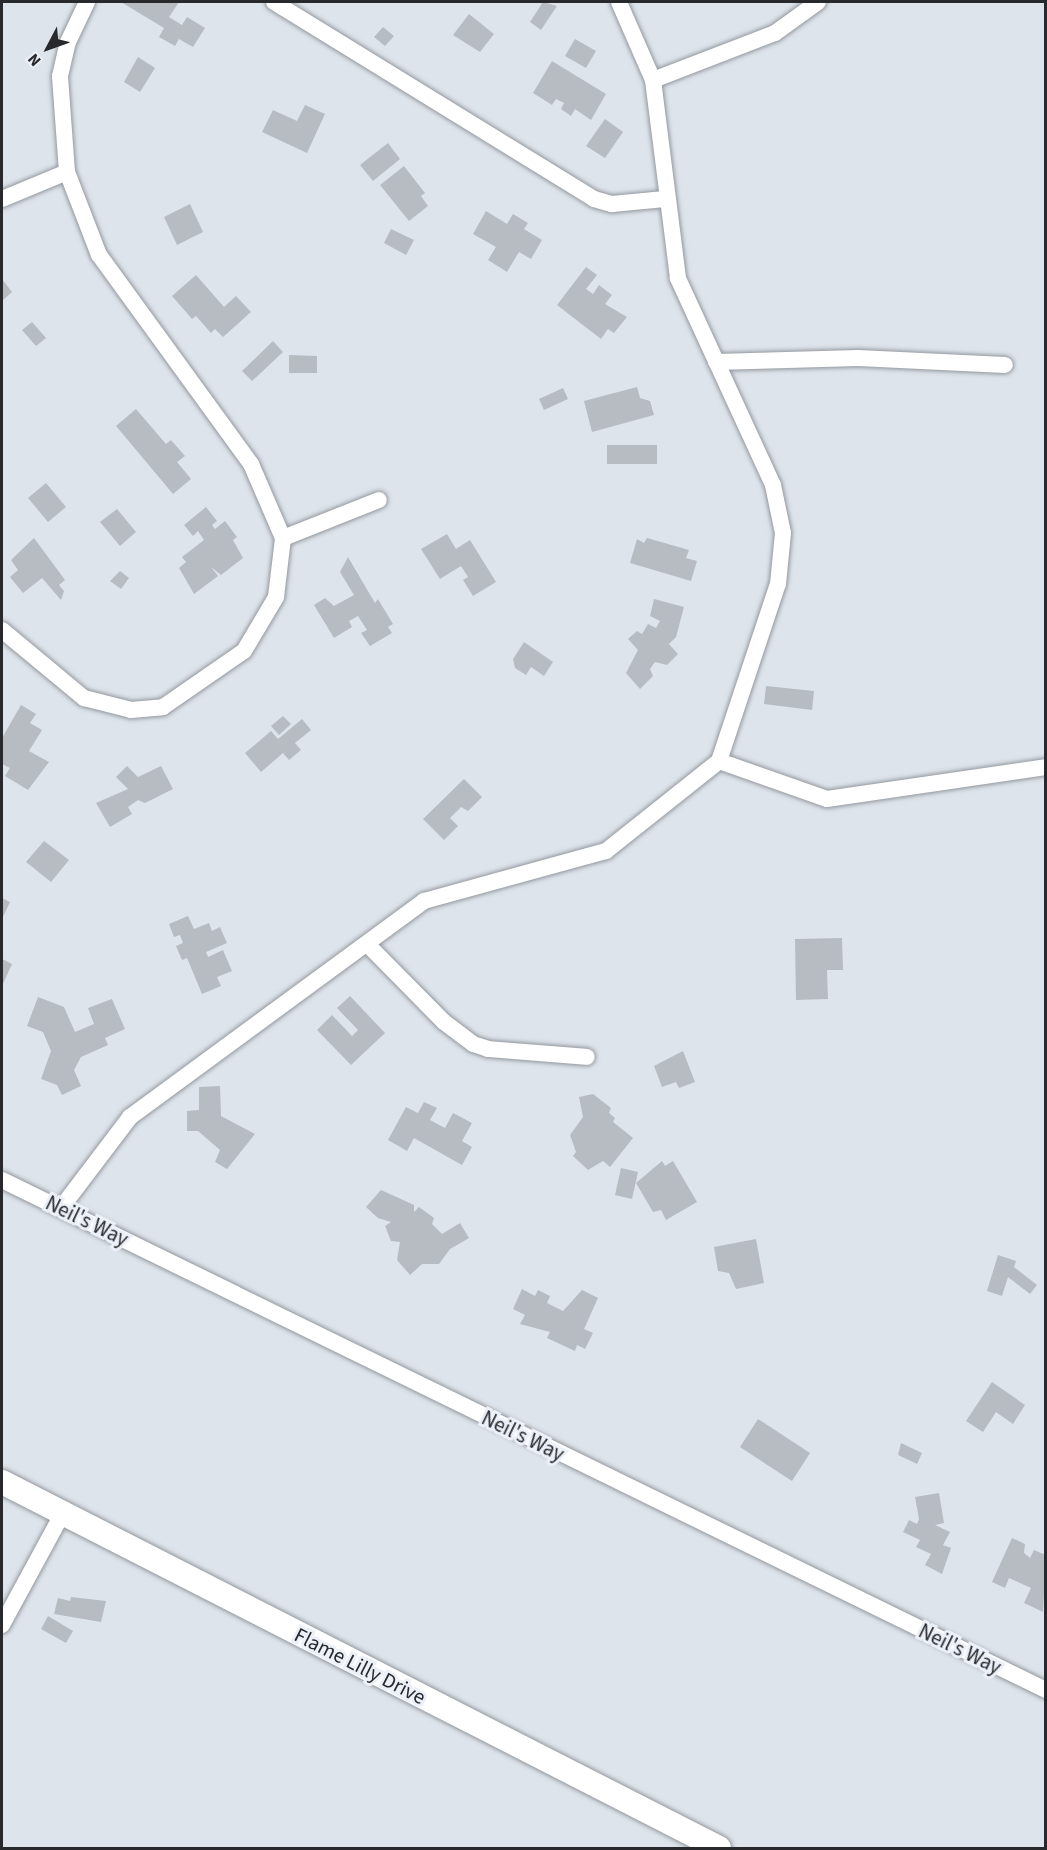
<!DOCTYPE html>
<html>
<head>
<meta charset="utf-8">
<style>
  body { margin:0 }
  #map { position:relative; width:1047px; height:1850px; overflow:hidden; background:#dee4eb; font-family:"Source Sans 3",sans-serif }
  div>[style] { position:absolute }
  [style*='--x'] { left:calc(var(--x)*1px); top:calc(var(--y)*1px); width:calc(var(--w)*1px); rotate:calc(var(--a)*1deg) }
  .building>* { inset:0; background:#b7bcc3 }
  .roads { filter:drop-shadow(0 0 2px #93989f) drop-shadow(0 0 2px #93989f) }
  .street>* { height:16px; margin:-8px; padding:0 8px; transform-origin:8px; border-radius:8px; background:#fff }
  .secondary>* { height:24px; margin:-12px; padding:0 12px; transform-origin:12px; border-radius:12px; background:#fff }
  span { translate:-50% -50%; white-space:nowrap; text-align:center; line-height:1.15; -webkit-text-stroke:6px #ecf1f9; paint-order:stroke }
  .street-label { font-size:21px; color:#27292c }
  .frame { position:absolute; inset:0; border:3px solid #27292c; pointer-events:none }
  .north { position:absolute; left:18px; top:18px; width:60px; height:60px; -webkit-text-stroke:4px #ecf1f9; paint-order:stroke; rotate:229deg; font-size:16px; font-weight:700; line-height:24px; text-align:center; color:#27292c }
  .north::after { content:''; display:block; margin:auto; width:21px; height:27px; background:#27292c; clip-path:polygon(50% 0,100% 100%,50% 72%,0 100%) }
</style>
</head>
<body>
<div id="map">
  <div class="building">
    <div style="clip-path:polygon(121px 2px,179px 2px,169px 17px,182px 25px,187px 17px,205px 28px,193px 47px,179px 39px,175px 46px,159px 37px,164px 28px)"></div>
    <div style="clip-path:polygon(543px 2px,557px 6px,541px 30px,530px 22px)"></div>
    <div style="clip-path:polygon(469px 14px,494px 34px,480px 52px,453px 35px)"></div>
    <div style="clip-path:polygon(383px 27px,394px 36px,385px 46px,374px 37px)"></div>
    <div style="clip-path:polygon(575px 39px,596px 51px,586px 68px,565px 56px)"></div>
    <div style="clip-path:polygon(138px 57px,155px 68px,140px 92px,124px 82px)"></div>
    <div style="clip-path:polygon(552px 61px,606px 94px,591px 120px,575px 109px,571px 116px,561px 109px,564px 103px,556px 99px,552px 105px,533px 93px)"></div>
    <div style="clip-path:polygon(305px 105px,325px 114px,307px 153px,262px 132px,273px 110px,297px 121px)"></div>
    <div style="clip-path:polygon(605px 119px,623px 132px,605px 158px,586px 146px)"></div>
    <div style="clip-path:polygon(388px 143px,400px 159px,373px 181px,360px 165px)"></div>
    <div style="clip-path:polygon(404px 166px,425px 193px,421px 196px,428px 206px,409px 221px,380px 185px)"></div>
    <div style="clip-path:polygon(190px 204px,203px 232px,177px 245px,164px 217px)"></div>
    <div style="clip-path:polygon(486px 211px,507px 224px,513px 214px,528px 223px,524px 229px,542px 240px,531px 259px,519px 252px,507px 272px,488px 260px,496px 247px,473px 234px)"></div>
    <div style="clip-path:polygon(391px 229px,414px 240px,406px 255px,384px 243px)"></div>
    <div style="clip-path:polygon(586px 267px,597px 275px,586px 289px,593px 294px,599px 285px,612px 295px,605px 304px,627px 317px,614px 333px,608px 329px,601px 339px,557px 305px)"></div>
    <div style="clip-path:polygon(196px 275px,224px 307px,236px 296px,251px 312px,223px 337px,215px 329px,211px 333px,196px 316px,192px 319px,172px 296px)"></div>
    <div style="clip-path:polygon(2px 279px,12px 292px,2px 301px)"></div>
    <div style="clip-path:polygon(32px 322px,46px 338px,36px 346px,22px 330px)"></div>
    <div style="clip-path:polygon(273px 341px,283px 352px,252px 381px,242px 371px)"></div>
    <div style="clip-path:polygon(289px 355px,317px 356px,317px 373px,289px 373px)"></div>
    <div style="clip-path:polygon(637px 387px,640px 398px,650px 401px,654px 415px,592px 432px,584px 401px)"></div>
    <div style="clip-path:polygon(563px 388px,568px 399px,544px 410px,539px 399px)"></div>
    <div style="clip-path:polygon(136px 409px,166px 444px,171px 440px,185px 456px,177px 462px,191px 479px,173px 494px,116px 426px)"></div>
    <div style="clip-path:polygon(607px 445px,657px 445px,657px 464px,607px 464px)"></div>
    <div style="clip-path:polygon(46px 483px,66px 507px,48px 522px,28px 498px)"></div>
    <div style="clip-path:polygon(206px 507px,217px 521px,212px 525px,215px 529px,225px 521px,237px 537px,233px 540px,243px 558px,221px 575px,211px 567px,218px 576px,194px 594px,179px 568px,186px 562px,182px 557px,204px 540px,198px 531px,193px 536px,184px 525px)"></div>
    <div style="clip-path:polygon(117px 509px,136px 532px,120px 546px,100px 522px)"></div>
    <div style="clip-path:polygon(447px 534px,456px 549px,470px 540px,496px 582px,473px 596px,463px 580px,468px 577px,461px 566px,440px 579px,421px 549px)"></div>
    <div style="clip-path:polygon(34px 538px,65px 580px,59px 585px,64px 591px,61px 600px,42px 578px,23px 593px,10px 577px,18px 570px,11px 560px)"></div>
    <div style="clip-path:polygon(647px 538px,689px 550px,686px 558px,697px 561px,691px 581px,630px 563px,637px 539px,644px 543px)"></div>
    <div style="clip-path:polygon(348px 557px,375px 603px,378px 599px,393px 624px,388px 627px,392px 633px,370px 646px,361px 633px,367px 630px,358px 616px,349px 621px,352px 627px,334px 638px,314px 605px,325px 598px,334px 606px,354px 595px,340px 572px)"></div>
    <div style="clip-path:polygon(120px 571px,129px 578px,121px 589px,110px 581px)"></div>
    <div style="clip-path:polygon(654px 599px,684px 607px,676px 637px,669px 644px,678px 654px,667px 665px,655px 662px,650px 669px,653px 676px,640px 689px,626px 673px,638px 650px,628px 639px,637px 631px,642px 634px,648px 624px,656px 628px,660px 621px,650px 616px)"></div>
    <div style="clip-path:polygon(524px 642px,553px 662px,544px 676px,531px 667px,526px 675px,515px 668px,513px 659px)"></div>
    <div style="clip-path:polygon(766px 686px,814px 691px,812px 710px,764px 704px)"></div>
    <div style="clip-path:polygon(21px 705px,36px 714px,30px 723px,42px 730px,29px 751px,49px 762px,28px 790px,5px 776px,10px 768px,2px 764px,2px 738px)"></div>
    <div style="clip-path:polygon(283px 716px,291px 724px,279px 735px,271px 726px)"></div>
    <div style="clip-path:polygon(302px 719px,311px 730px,295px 743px,301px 750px,289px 760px,283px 753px,261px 772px,245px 753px,271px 731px,278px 739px)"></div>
    <div style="clip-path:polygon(127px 766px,138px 777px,161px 766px,173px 789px,145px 803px,138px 800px,128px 807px,132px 814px,110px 827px,96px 803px,128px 789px,116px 777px)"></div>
    <div style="clip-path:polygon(464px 779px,482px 797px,468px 811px,461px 807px,450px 818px,458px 826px,444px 840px,423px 819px)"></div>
    <div style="clip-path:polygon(44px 841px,69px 860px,51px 882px,26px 862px)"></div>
    <div style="clip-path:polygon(2px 898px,10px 902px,2px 919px)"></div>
    <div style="clip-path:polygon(188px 916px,194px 929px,209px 923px,212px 931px,220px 927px,227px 943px,206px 952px,208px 957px,223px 950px,232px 971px,217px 977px,221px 986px,202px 994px,187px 958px,182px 960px,176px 946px,183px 943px,180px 935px,174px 937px,169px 924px)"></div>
    <div style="clip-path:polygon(842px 938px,843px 970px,827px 970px,828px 999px,796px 1000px,795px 939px)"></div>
    <div style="clip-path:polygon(2px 959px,12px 964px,2px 986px)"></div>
    <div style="clip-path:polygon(350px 996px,385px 1033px,351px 1065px,317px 1030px,332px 1015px,352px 1036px,358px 1030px,337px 1008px)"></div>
    <div style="clip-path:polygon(38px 997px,64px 1007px,75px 1032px,94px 1024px,88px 1008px,112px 999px,125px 1029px,105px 1038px,108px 1045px,81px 1057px,74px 1070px,81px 1086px,62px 1095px,57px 1085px,41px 1079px,51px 1051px,43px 1032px,27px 1026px)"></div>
    <div style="clip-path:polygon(683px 1051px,695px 1082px,679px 1088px,676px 1082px,662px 1087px,654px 1066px)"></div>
    <div style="clip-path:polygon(220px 1086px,221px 1116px,255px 1134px,227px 1169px,215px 1162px,220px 1150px,198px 1131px,187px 1131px,187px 1111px,199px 1110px,199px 1087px)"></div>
    <div style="clip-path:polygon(593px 1094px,611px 1108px,609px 1113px,615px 1118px,613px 1122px,633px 1138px,610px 1167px,603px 1161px,588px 1170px,573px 1156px,576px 1152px,570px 1135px,583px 1117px,579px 1097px)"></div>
    <div style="clip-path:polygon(424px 1102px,437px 1108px,430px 1120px,445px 1128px,453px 1113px,472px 1123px,462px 1141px,472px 1147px,462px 1165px,414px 1138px,407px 1151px,388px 1140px,406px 1107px,418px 1113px)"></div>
    <div style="clip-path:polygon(662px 1161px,665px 1166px,673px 1161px,697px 1202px,666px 1220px,661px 1210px,653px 1212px,636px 1183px)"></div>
    <div style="clip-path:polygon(621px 1168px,638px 1172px,632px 1199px,615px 1195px)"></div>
    <div style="clip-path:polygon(381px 1190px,414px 1205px,414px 1212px,419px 1207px,434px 1218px,432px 1224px,442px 1234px,460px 1223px,469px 1238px,450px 1249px,439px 1264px,422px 1264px,410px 1275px,397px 1260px,400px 1242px,391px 1241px,385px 1226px,391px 1222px,378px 1218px,366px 1207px)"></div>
    <div style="clip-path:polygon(756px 1239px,764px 1283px,736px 1289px,729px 1273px,718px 1271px,714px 1247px)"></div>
    <div style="clip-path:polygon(998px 1255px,1016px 1261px,1014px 1267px,1037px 1285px,1030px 1294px,1008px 1277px,1002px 1296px,987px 1291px)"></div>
    <div style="clip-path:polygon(522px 1289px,535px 1296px,538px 1290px,550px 1296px,547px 1303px,563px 1311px,582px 1290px,598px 1298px,584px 1329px,593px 1333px,585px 1349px,577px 1345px,575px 1351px,547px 1338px,550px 1332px,520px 1324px,525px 1315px,513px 1309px)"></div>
    <div style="clip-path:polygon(992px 1382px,1025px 1405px,1013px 1424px,996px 1412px,983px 1432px,966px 1421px)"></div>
    <div style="clip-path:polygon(758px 1419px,810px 1453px,792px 1481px,740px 1447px)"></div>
    <div style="clip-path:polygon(901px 1443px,922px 1453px,917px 1464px,898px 1455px)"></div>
    <div style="clip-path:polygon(939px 1493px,944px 1523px,935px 1525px,950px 1532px,943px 1545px,951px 1548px,942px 1574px,925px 1565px,931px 1554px,916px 1547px,920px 1540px,903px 1532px,909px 1520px,917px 1524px,919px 1519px,915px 1497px)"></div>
    <div style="clip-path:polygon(1012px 1538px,1025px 1544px,1024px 1553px,1030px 1558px,1034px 1550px,1046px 1555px,1043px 1612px,1024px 1603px,1031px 1588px,1009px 1578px,1005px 1588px,992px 1582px)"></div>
    <div style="clip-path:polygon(71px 1597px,106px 1601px,101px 1622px,54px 1614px,58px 1598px,70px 1601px)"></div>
    <div style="clip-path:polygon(48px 1616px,73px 1631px,66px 1643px,41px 1629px)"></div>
  </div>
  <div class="roads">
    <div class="street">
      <div style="--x:274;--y:2;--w:376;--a:31.6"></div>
      <div style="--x:594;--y:199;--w:19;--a:16"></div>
      <div style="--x:612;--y:204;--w:53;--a:-5.4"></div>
      <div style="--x:653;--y:80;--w:131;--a:-21.1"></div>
      <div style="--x:775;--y:33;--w:53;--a:-35.8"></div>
      <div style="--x:2;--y:199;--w:70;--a:-22.6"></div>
      <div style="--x:716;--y:362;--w:142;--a:-1.6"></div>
      <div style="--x:858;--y:358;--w:147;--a:2.7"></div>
      <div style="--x:283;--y:538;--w:103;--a:-21.6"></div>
      <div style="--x:2;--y:630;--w:107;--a:39.7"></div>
      <div style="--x:84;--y:698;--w:49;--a:14.3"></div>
      <div style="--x:131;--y:710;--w:32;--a:-5"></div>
      <div style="--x:163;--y:707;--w:98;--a:-34.7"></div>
      <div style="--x:244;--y:651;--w:63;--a:-59.3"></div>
      <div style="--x:276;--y:597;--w:59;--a:-83.2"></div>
      <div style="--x:283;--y:538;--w:81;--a:-113.4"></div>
      <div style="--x:251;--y:464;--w:258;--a:-126"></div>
      <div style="--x:99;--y:255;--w:89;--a:-111.1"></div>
      <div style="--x:67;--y:172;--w:96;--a:-94.2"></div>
      <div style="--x:60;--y:76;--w:35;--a:-77"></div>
      <div style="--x:68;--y:42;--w:44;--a:-64.6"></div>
      <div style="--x:719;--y:761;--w:114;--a:19.4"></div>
      <div style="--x:827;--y:799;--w:221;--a:-8.3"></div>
      <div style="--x:368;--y:945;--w:108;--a:45.4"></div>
      <div style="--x:444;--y:1022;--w:36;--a:37"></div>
      <div style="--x:473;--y:1044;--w:16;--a:18"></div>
      <div style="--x:488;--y:1049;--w:99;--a:4.6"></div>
      <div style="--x:2;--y:1180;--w:1162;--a:26.04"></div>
      <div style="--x:61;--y:1208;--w:114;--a:-52.8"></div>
      <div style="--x:130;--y:1117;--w:365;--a:-36.3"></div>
      <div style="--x:424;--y:901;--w:189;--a:-15.4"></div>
      <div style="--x:606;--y:851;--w:144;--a:-38.5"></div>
      <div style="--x:719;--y:761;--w:187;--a:-71.6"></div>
      <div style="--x:778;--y:584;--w:51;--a:-84.4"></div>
      <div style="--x:783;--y:533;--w:49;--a:-101.8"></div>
      <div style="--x:773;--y:485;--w:228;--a:-114.7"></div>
      <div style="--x:678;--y:278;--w:200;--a:-97.2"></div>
      <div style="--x:653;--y:80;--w:85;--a:-113.6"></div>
      <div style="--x:2;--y:1625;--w:130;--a:-61.5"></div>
    </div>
    <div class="secondary">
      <div style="--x:2;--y:1482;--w:805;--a:27.04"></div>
    </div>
  </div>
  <div class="street-label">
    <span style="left:87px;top:1221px;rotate:26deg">Neil's Way</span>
    <span style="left:523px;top:1436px;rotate:26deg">Neil's Way</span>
    <span style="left:960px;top:1649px;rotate:26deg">Neil's Way</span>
    <span style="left:360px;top:1666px;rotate:27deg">Flame Lilly Drive</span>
  </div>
  <div class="frame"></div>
  <div class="north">N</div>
</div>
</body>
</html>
